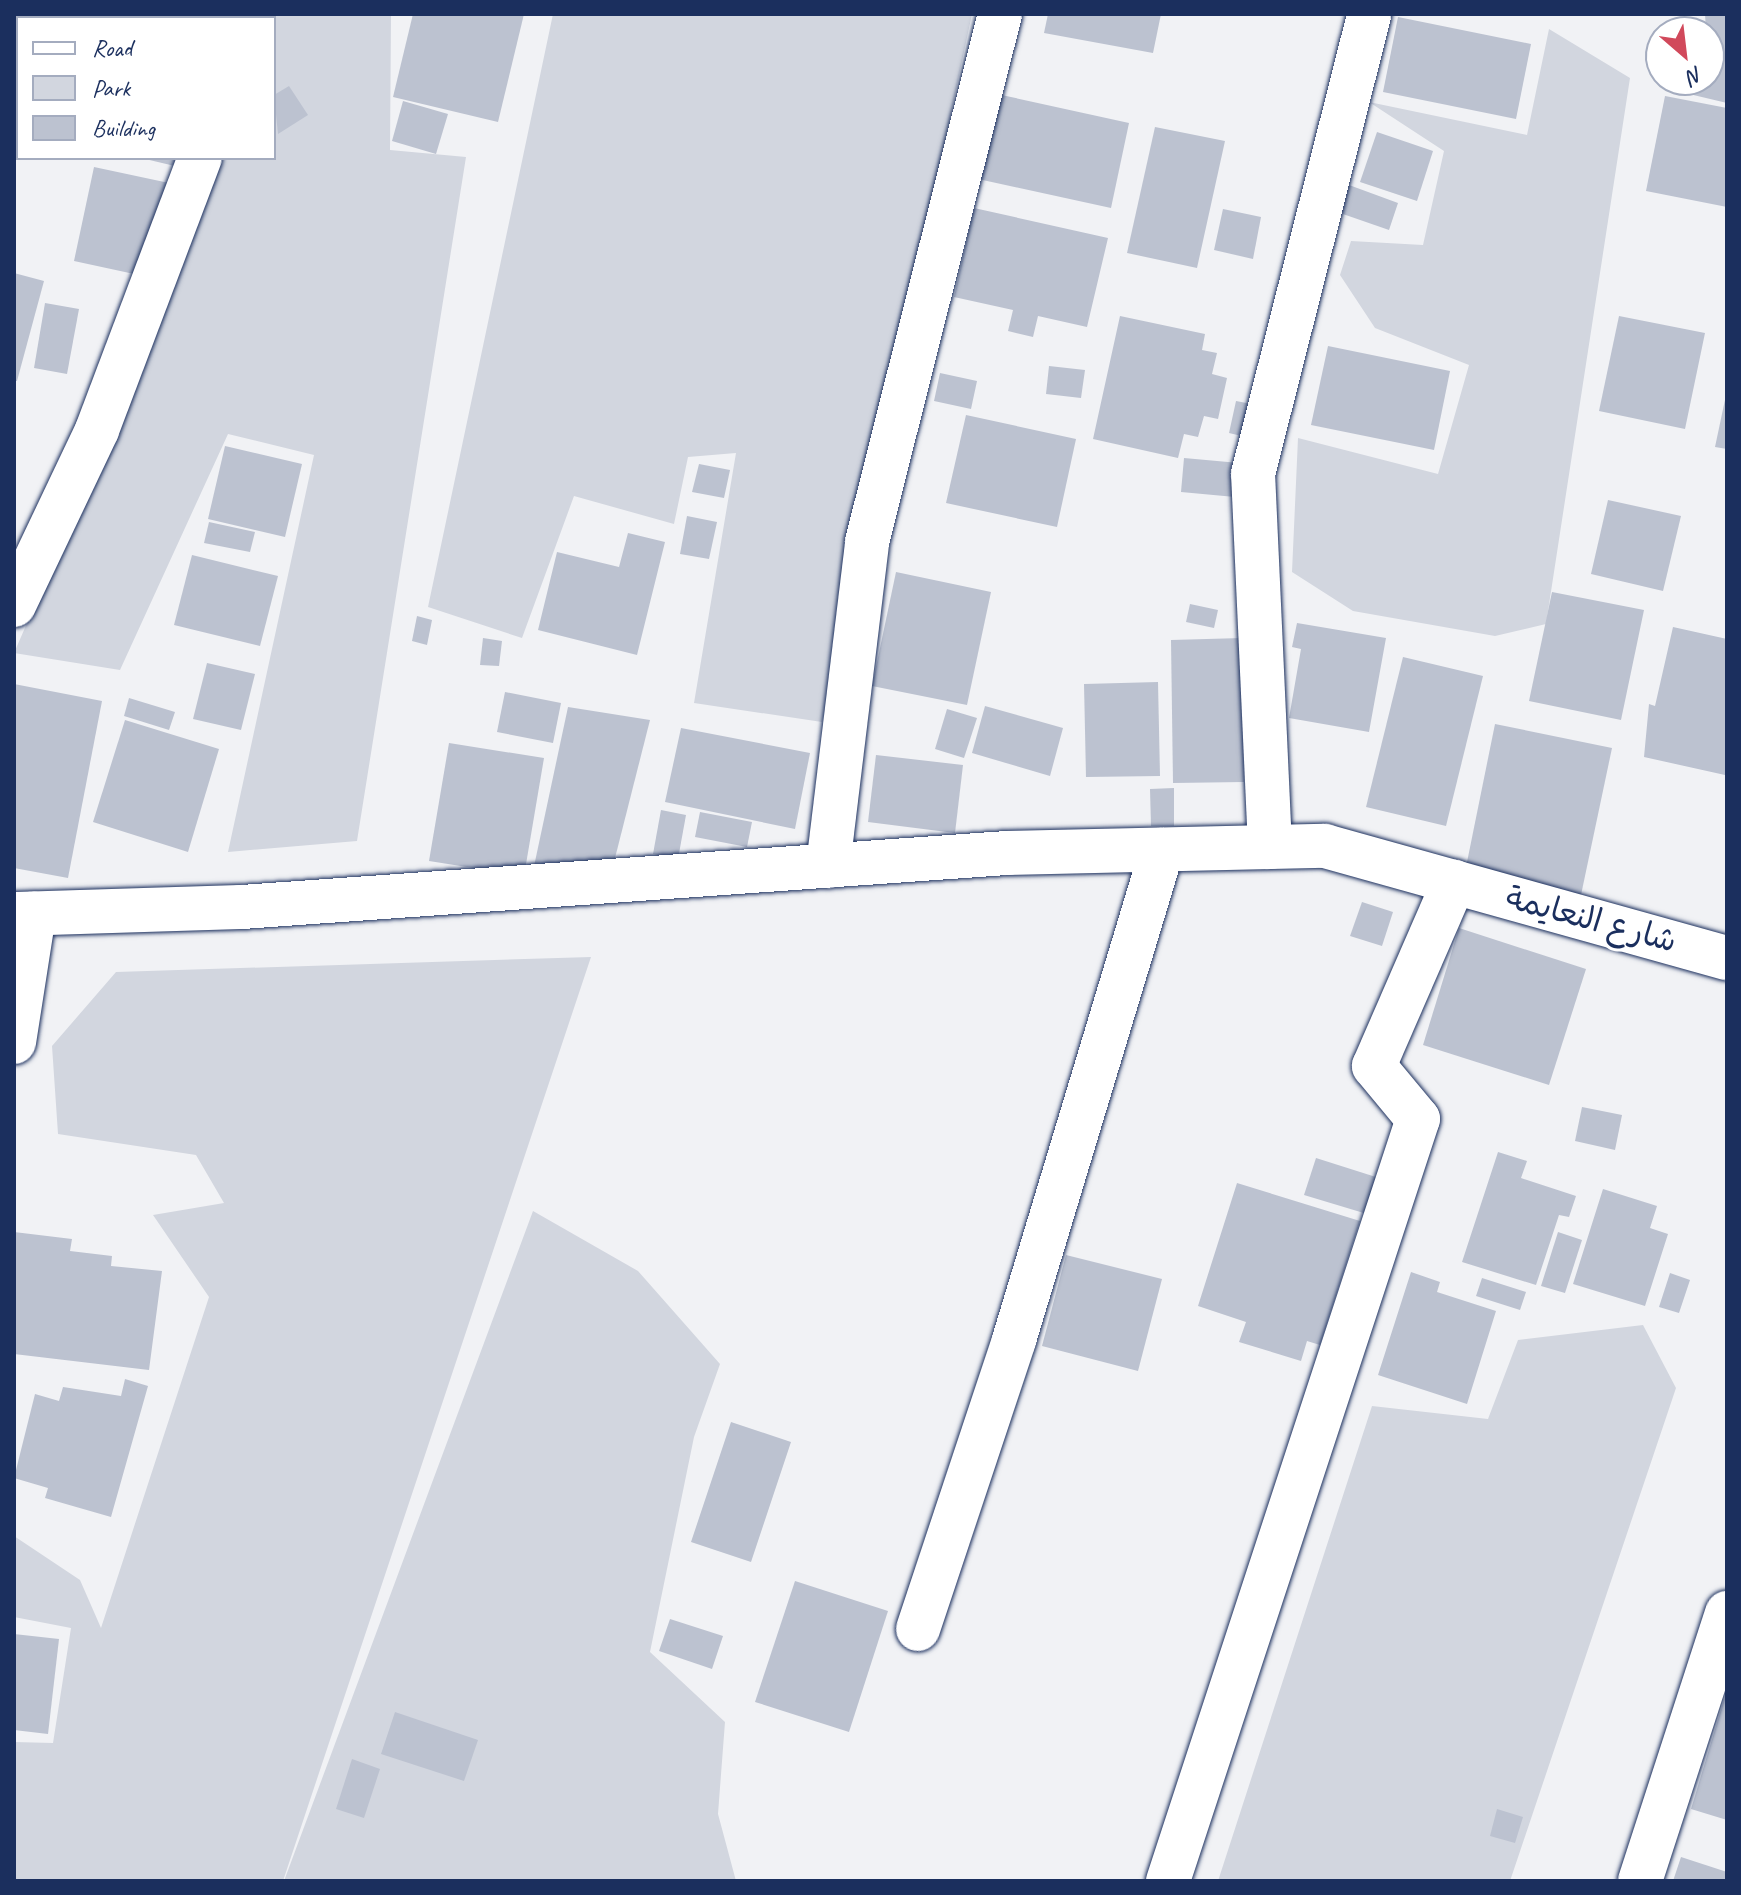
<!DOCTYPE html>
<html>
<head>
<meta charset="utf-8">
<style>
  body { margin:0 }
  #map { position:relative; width:1741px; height:1895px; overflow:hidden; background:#f1f2f5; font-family:Caveat,"Playpen Sans Arabic",sans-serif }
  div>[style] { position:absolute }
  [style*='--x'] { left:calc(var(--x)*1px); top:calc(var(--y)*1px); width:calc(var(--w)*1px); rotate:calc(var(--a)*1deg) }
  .green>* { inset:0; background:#d2d6df }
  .building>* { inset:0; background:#bcc2d0 }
  .roads { filter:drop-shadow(0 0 2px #1b2f5e) drop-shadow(0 0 2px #1b2f5e) }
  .minor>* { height:44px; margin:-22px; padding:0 22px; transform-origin:22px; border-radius:22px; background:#fff }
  span { translate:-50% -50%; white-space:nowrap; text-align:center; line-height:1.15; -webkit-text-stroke:6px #fff; paint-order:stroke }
  .street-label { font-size:32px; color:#1b2f5e }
  .frame { position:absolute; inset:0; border:16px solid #1b2f5e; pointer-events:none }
  .legend { position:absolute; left:16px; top:16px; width:260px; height:144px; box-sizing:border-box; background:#fff; border:2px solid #a4acbf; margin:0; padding:10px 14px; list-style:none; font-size:24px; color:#1b2f5e }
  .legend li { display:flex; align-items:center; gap:16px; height:40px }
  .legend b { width:40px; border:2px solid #a4acbf }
  .north { position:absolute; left:1645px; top:16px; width:80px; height:80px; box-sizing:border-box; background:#fff; border:2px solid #a4acbf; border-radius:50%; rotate:152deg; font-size:22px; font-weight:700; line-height:32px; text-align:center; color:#1b2f5e }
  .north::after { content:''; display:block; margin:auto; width:28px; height:36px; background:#d1495b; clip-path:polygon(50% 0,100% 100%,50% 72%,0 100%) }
</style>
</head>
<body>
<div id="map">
  <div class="green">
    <div style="clip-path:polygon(250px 14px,391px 14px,390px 150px,466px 157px,357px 841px,228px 852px,314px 455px,228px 434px,120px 670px,14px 653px,148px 346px,212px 158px,274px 158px,274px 18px)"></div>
    <div style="clip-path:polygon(553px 14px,972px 14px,822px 722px,694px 703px,736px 453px,688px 457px,674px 524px,574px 496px,522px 638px,428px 607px)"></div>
    <div style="clip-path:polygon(1549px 29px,1630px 78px,1546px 624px,1495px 636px,1353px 611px,1292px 572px,1298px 438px,1438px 474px,1469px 365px,1375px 328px,1340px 275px,1351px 241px,1423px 245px,1444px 151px,1369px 102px,1527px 135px)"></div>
    <div style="clip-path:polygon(591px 957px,283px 1881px,14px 1881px,14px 1742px,53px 1743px,71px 1628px,14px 1617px,14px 1536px,80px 1580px,101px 1628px,209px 1297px,153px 1215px,224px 1203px,196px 1155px,58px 1134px,52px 1046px,116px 972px)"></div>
    <div style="clip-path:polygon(533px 1211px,638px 1271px,720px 1364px,694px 1437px,650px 1652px,725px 1722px,718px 1814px,736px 1881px,284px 1881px)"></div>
    <div style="clip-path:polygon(1643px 1325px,1676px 1388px,1510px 1881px,1218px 1881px,1372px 1406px,1488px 1419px,1518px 1340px)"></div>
  </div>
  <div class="building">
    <div style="clip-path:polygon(14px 14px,82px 14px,18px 18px,18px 48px)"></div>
    <div style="clip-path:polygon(413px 14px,524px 14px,498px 122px,393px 97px)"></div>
    <div style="clip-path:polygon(1048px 14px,1161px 14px,1153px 53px,1044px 33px)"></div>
    <div style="clip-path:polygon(1705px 14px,1727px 14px,1727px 103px,1685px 93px,1689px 80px,1709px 80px)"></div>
    <div style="clip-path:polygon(1398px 17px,1531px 44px,1516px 119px,1383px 92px)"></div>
    <div style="clip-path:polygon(14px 59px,18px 60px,18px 148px,14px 147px)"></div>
    <div style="clip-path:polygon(289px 86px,308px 115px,278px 134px,274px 95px)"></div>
    <div style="clip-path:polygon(997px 94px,1129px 123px,1111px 208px,978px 179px)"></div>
    <div style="clip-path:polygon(1665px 96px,1727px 108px,1727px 207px,1646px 191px)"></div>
    <div style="clip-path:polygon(403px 101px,448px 114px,436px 154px,392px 141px)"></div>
    <div style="clip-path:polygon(1155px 127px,1225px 141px,1197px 268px,1127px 253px)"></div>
    <div style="clip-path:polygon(1377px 132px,1433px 151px,1417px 201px,1360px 182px)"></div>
    <div style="clip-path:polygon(141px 158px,181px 158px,179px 167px)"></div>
    <div style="clip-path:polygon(94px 167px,169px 183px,148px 277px,74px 261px)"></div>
    <div style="clip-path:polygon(1349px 185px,1398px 203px,1389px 230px,1340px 213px)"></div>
    <div style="clip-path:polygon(974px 208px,1108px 238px,1087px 327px,1038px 316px,1033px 337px,1008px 331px,1013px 310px,954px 297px)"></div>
    <div style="clip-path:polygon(1223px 209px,1261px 217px,1253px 259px,1214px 250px)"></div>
    <div style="clip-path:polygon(14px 273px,44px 281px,17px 381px,14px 381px)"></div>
    <div style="clip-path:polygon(45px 303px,79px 309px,67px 374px,34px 368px)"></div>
    <div style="clip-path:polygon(1120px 316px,1205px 334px,1202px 350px,1217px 353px,1212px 374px,1227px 378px,1218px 419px,1204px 416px,1198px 437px,1184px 434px,1178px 458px,1093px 439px)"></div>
    <div style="clip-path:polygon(1619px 316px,1705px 333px,1685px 429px,1599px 411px)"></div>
    <div style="clip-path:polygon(1328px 346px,1450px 371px,1434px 450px,1311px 425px)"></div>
    <div style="clip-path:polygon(1049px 366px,1085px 370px,1081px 398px,1046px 394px)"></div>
    <div style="clip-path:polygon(940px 373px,977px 381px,971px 409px,934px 401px)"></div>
    <div style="clip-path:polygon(1726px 395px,1727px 395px,1727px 449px,1715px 447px)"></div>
    <div style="clip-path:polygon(1236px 401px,1257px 405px,1250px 438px,1229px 433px)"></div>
    <div style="clip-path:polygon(966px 415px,1076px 439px,1057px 527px,946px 503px)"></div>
    <div style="clip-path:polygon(225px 446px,302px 464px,285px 537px,208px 519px)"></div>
    <div style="clip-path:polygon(1184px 458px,1239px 463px,1235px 497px,1181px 492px)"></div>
    <div style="clip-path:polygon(699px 464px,730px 470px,724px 498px,692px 492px)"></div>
    <div style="clip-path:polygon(1608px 500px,1681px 516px,1663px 591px,1591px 574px)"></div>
    <div style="clip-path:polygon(687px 516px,717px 522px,709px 559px,680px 554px)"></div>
    <div style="clip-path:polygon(209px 522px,255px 532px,250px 552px,204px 543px)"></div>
    <div style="clip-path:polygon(628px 533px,665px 542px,637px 655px,538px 630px,557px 552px,619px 567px)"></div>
    <div style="clip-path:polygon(192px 555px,278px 576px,260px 646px,174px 625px)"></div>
    <div style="clip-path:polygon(896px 572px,991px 592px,967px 705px,872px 686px)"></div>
    <div style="clip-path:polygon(1552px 592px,1644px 610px,1621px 720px,1529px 701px)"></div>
    <div style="clip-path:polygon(1190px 604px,1218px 610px,1214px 628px,1186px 622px)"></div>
    <div style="clip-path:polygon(417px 616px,432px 620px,427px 645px,412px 641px)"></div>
    <div style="clip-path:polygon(1297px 623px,1386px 638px,1369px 732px,1289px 718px,1301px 649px,1292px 647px)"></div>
    <div style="clip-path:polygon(1673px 627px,1727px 639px,1725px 775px,1644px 757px,1649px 704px,1655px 706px)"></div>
    <div style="clip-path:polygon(483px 638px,502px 641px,499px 666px,480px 665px)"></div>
    <div style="clip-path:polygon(1242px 638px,1244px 782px,1173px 783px,1171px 640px)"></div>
    <div style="clip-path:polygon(1403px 657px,1483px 676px,1446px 826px,1366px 807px)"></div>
    <div style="clip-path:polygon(207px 663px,255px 674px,241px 730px,193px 719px)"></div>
    <div style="clip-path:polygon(1158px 682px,1160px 776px,1086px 777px,1084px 684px)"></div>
    <div style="clip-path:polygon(14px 684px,102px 701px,68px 878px,14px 868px)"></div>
    <div style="clip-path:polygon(505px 692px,561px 703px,553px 743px,497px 732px)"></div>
    <div style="clip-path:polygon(129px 698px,175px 712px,169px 730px,124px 716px)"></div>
    <div style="clip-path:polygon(985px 706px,1063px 728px,1050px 776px,972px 753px)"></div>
    <div style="clip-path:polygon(568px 707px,650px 720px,614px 862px,533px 871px)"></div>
    <div style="clip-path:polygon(947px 709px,977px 718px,964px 758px,935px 749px)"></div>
    <div style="clip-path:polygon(125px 720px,219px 749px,188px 852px,93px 822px)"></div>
    <div style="clip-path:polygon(1495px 724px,1612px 748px,1581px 895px,1465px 872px)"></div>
    <div style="clip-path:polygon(681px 728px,810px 753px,795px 829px,665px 802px)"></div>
    <div style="clip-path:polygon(449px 743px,544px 758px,524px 876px,429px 861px)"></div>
    <div style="clip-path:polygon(876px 755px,963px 765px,955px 833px,868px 822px)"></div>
    <div style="clip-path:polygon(1174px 788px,1174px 826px,1151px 826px,1150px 789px)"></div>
    <div style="clip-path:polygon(661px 810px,686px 815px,678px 859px,653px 854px)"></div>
    <div style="clip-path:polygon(700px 812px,752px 822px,747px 847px,695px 837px)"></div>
    <div style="clip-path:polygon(1362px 902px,1393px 912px,1382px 946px,1350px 936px)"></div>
    <div style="clip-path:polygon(1459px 928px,1586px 969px,1549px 1085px,1423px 1045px)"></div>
    <div style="clip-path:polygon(1582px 1107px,1622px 1115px,1615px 1150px,1575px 1141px)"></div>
    <div style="clip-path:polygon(1498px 1152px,1527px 1161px,1521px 1178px,1576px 1196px,1569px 1217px,1559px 1215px,1536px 1285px,1462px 1262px)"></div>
    <div style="clip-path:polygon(1316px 1158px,1379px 1178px,1367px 1214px,1304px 1195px)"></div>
    <div style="clip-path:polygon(1237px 1183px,1360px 1221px,1320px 1345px,1307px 1341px,1301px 1361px,1239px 1342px,1246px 1322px,1198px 1306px)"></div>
    <div style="clip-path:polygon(1603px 1189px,1657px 1206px,1650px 1228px,1668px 1234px,1645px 1306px,1573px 1284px)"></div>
    <div style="clip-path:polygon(14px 1232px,72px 1239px,70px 1251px,112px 1256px,111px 1266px,162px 1271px,149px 1370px,14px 1354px)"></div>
    <div style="clip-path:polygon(1558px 1232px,1582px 1240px,1565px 1293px,1541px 1286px)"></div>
    <div style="clip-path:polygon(1066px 1255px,1162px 1279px,1138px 1371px,1042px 1346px)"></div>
    <div style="clip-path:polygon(1411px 1272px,1440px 1282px,1437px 1292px,1496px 1311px,1467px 1404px,1378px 1375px)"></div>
    <div style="clip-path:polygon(1670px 1273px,1690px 1280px,1679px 1313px,1659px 1307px)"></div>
    <div style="clip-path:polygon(1482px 1278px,1526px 1292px,1520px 1310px,1476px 1296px)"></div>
    <div style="clip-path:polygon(125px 1379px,148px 1386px,111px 1517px,45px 1498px,48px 1488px,14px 1478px,35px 1394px,59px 1401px,63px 1387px,121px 1396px)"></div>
    <div style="clip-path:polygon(731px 1422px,791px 1442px,751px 1562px,691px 1542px)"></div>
    <div style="clip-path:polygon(795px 1581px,888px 1611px,849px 1732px,755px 1702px)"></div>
    <div style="clip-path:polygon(670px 1619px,723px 1636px,712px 1669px,659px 1651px)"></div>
    <div style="clip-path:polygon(14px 1634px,59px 1639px,48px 1734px,14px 1730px)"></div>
    <div style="clip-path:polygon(1726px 1693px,1727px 1693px,1727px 1820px,1691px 1809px)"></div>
    <div style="clip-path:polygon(395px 1712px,478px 1740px,464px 1781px,381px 1754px)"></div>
    <div style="clip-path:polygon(352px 1759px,380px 1769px,364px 1818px,336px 1809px)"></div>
    <div style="clip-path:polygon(1497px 1809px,1523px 1817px,1515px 1843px,1490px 1836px)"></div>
    <div style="clip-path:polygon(1681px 1857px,1727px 1872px,1727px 1881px,1673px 1881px)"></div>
  </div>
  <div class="roads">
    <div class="minor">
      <div style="--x:234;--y:18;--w:4;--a:-76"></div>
      <div style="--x:14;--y:605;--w:194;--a:-64.6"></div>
      <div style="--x:97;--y:430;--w:291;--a:-69.3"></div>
      <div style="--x:1270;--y:847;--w:373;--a:-92.6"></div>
      <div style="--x:1253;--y:474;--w:474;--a:-75.8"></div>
      <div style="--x:828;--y:866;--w:326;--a:-83.1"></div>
      <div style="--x:867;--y:542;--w:544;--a:-75.86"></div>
      <div style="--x:14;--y:914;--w:228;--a:-1.8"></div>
      <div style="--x:242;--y:907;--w:767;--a:-4.04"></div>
      <div style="--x:1007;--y:853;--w:318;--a:-1.3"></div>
      <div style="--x:1325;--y:846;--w:417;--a:15.6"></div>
      <div style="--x:14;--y:1042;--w:130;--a:-81.1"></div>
      <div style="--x:918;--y:1629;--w:305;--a:-71.6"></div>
      <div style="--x:1014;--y:1340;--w:512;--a:-73.19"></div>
      <div style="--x:1168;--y:1881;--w:802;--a:-71.84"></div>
      <div style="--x:1418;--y:1119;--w:69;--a:-129.7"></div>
      <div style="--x:1374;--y:1066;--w:201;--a:-66.5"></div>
      <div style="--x:1640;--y:1881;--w:282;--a:-72"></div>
    </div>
  </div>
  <div class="street-label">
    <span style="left:1591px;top:920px;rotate:15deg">شارع النعايمة</span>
  </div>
  <div class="frame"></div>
  <ul class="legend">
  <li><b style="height:10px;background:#fff"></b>Road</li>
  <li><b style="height:22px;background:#d2d6df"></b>Park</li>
  <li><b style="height:22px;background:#bcc2d0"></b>Building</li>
  </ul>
  <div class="north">N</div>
</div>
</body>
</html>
